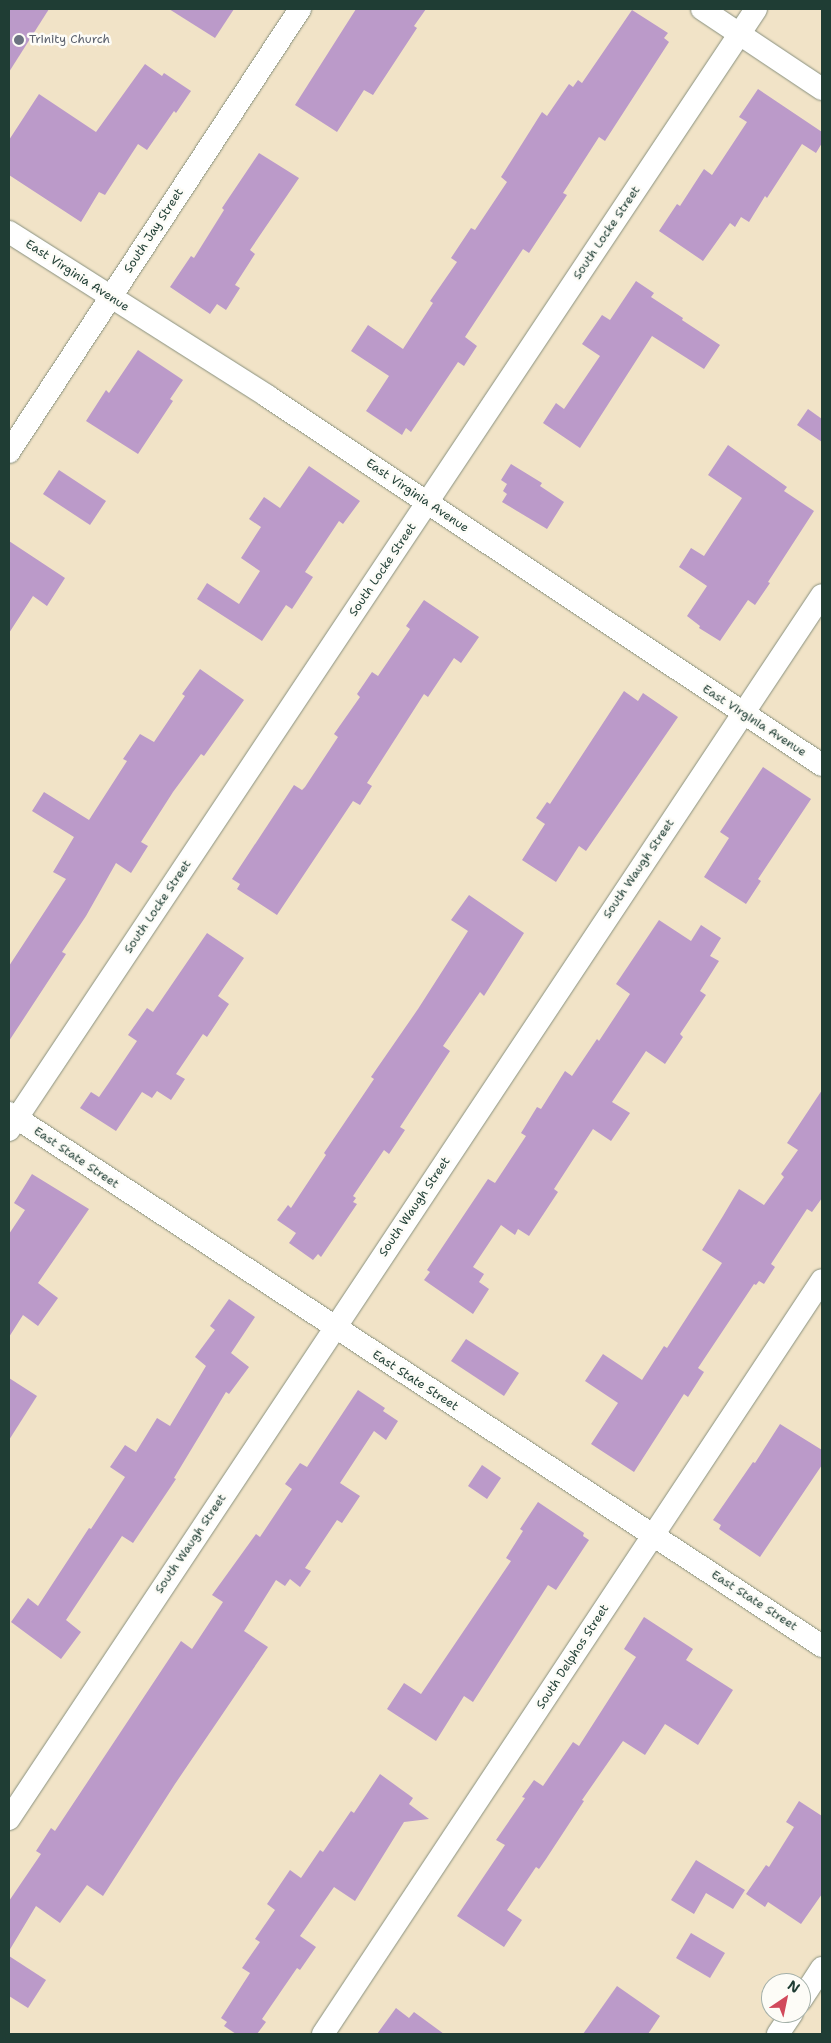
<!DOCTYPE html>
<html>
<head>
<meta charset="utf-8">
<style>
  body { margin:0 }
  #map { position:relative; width:831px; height:2043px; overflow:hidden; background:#f1e3c7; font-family:"Shantell Sans",sans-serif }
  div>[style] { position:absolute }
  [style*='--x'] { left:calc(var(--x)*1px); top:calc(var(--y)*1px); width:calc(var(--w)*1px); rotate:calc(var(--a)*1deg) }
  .building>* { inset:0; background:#bb9ac9 }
  .roads { filter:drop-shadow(0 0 1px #88907e) drop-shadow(0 0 1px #88907e) }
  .street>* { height:22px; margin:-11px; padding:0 11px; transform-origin:11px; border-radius:11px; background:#fff }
  .dots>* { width:14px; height:14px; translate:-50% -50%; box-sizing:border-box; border:2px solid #fdfcf7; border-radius:50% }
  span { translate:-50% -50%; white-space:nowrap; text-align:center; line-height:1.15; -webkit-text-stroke:5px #fdfcf7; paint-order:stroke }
  .worship-label { font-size:12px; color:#5b616d }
  .left { translate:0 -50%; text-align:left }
  .street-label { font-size:12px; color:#1f3d34 }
  .frame { position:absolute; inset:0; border:10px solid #1f3d34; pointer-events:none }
  .north { position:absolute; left:761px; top:1973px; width:50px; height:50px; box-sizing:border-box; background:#fdfcf7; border:1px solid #a4b0a9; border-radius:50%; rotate:34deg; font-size:14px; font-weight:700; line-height:20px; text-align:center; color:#1f3d34 }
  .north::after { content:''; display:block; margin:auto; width:18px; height:22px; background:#d1495b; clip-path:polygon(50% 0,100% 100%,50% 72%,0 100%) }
</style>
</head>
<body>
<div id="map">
  <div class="building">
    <div style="clip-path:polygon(9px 9px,49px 9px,9px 72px)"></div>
    <div style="clip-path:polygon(169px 9px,234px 9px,215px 38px)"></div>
    <div style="clip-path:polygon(356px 9px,426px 9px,414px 26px,417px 28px,373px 95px,364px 90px,337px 132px,295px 105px)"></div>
    <div style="clip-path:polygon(632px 10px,668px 33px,664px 38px,669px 42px,605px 141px,599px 137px,563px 193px,567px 195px,529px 253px,523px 249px,465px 337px,477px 346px,464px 366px,458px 362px,411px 432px,406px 428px,402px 435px,366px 411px,389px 376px,351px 351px,368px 325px,403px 349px,433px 303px,430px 301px,457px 262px,451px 258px,471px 228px,475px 230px,507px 182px,501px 177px,542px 112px,547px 116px,569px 84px,573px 87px,578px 80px,582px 83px)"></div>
    <div style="clip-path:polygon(145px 64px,162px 76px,164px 73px,191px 91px,176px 113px,174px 111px,147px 150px,138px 144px,105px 195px,99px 192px,81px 222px,9px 175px,9px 140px,39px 94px,96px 132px)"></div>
    <div style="clip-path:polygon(758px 89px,822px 132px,822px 143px,816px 153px,802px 144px,767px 198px,765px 196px,749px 222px,741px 217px,735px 227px,730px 223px,703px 261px,659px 231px,677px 204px,680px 206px,704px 169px,712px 175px,747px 122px,739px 117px)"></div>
    <div style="clip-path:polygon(259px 153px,299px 178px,250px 250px,255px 254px,235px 285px,240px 288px,226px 310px,217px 304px,210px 314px,170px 287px,191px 256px,194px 258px,224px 210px,222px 208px)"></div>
    <div style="clip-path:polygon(636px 281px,654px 293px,651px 297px,683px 318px,682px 320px,720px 345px,704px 369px,652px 336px,580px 448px,543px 423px,556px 403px,564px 409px,600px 356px,582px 344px,602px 315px,610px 320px)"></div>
    <div style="clip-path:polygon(138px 350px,183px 380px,170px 399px,173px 401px,138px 454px,86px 421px,106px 390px,109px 393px)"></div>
    <div style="clip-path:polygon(808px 409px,822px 419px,822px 442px,797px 425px)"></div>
    <div style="clip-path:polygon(728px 445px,787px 487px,784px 491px,814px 511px,768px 582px,770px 583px,755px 605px,748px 600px,720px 641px,699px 628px,700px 626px,687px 616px,707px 586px,679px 567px,691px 548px,704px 556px,742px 498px,708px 475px)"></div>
    <div style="clip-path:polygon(511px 464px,542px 483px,540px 486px,564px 502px,547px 529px,502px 502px,507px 494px,503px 491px,507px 484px,501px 480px)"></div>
    <div style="clip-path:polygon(309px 466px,360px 501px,343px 524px,339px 521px,305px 572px,313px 577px,292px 609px,286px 605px,262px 641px,197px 599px,207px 583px,239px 604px,260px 571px,241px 558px,261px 527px,249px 519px,264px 497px,280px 508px)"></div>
    <div style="clip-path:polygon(59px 470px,106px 501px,90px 525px,43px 494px)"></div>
    <div style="clip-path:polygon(9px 541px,65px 578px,47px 606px,33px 596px,9px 633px)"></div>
    <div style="clip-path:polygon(424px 600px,479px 637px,461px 663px,454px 658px,428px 697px,424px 694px,367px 783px,372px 786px,360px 805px,353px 801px,277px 915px,237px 889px,240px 884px,232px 879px,294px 785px,302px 790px,305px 787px,338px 737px,334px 734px,360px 697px,357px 694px,372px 672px,378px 676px,410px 629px,406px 626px)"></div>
    <div style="clip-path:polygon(200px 669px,244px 700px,204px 756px,201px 754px,173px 792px,141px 842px,148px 846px,131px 873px,116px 863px,86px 916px,62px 952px,66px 954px,9px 1041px,9px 966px,66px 879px,53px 872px,74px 837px,32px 811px,44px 792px,89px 820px,127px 761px,123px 759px,140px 734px,154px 742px,185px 696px,182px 694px)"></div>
    <div style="clip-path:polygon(624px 691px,638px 701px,643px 693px,678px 717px,586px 851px,579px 846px,556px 882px,522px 860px,545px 824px,536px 818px,547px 802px,550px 804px)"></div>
    <div style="clip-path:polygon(763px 767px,811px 799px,758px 879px,761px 881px,746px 904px,704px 877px,729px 838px,720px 832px)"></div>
    <div style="clip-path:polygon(469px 895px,524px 933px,484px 996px,480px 992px,443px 1046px,450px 1051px,400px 1127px,405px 1130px,389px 1154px,384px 1150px,353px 1196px,356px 1198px,353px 1202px,357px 1204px,321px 1257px,318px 1254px,313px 1260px,289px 1243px,296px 1233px,277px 1220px,288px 1205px,291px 1208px,326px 1155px,324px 1153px,374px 1079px,371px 1077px,418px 1009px,468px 931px,451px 920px)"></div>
    <div style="clip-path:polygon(659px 920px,691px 941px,701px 925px,721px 938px,710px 956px,719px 961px,700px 991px,706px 995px,680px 1034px,683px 1037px,665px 1064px,646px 1051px,612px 1102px,630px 1113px,611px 1141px,593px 1129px,554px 1189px,558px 1192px,529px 1236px,518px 1229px,515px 1235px,501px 1225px,473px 1267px,484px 1274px,479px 1282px,489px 1289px,473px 1314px,424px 1280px,430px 1272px,427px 1270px,488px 1179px,495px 1183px,526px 1136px,521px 1133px,537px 1107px,541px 1109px,565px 1071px,572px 1076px,597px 1039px,599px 1041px,630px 994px,616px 984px)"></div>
    <div style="clip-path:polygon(207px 933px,244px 958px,218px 996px,229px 1004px,207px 1037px,203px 1034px,176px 1074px,185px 1079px,171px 1100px,157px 1091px,152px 1098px,142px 1092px,116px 1131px,80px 1108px,91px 1092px,99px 1097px,108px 1084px,137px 1041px,128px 1035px,147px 1008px,153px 1012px)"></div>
    <div style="clip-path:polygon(822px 1090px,822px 1198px,812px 1212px,807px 1209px,771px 1264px,775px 1267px,764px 1284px,759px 1281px,756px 1285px,754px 1284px,698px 1368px,704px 1372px,688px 1397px,684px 1394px,634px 1472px,591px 1444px,618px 1403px,585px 1381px,603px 1354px,642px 1380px,664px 1346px,667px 1348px,722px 1263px,702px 1250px,723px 1216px,739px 1189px,764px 1205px,784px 1177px,781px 1174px,798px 1150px,787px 1143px)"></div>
    <div style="clip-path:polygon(32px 1174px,89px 1209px,38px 1283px,58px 1298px,38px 1326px,23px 1315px,9px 1337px,9px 1234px,25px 1210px,14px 1203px)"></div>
    <div style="clip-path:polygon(229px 1299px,255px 1317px,231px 1353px,249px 1367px,229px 1394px,226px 1392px,174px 1478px,176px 1479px,133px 1543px,122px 1536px,66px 1620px,81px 1632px,61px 1659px,11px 1622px,28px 1598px,38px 1606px,89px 1528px,91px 1529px,125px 1477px,110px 1467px,125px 1445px,136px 1452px,157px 1418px,170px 1426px,206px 1366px,195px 1357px,215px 1330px,210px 1326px)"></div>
    <div style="clip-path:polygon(466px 1339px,519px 1373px,504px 1396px,451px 1361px)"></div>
    <div style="clip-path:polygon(9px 1378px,37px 1396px,9px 1440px)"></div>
    <div style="clip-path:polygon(358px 1390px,385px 1408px,383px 1411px,398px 1421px,386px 1440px,374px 1431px,340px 1483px,360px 1496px,342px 1523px,337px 1520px,305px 1568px,311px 1571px,300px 1587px,290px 1579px,285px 1586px,276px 1580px,244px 1631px,268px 1647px,175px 1784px,103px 1896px,87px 1885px,60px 1923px,36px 1906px,9px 1951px,9px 1901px,41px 1854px,36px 1851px,51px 1828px,55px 1831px,181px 1641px,192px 1649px,223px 1602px,212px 1595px,256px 1534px,260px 1537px,292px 1489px,285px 1484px,300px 1463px,307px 1467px)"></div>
    <div style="clip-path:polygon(780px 1424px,822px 1450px,822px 1465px,760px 1557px,719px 1529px,721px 1525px,713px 1520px,753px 1462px,755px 1463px)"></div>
    <div style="clip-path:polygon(482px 1465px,501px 1478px,487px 1499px,468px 1486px)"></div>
    <div style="clip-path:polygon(538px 1502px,584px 1533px,583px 1536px,589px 1540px,556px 1590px,548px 1585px,473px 1702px,464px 1696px,436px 1741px,387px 1709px,404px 1683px,421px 1694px,511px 1561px,506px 1558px,523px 1531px,520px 1529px)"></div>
    <div style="clip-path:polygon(644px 1617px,693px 1649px,686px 1660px,733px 1690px,698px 1745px,665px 1724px,645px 1755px,623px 1741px,582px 1800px,584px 1801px,546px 1859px,539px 1869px,536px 1867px,507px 1910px,522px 1920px,504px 1947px,457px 1916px,505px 1845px,496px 1840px,525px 1798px,522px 1797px,534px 1780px,543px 1786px,573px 1742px,579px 1746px,636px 1657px,624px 1649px)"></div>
    <div style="clip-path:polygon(380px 1774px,413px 1798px,409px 1804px,429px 1819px,404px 1822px,355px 1901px,334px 1887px,300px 1936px,316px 1947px,300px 1970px,297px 1968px,262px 2019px,266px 2022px,257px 2034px,236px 2034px,224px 2026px,227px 2022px,221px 2018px,250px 1973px,242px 1968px,260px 1942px,255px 1939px,275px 1910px,267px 1904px,290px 1870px,301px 1878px,320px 1850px,323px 1852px,351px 1811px,354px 1813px)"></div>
    <div style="clip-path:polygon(799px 1801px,822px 1816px,822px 1894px,801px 1924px,768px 1902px,765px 1907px,746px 1894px,766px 1865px,769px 1867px,794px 1827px,786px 1822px)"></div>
    <div style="clip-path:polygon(696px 1860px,745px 1890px,733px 1909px,706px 1893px,694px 1914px,671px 1900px)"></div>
    <div style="clip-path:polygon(691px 1933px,725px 1953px,710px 1978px,676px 1958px)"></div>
    <div style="clip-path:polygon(9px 1956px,46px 1980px,28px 2008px,9px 1996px)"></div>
    <div style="clip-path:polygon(617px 1986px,660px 2016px,648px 2034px,583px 2034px)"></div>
    <div style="clip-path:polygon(396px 2008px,409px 2018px,414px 2012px,444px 2034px,377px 2034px)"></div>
  </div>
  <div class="roads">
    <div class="street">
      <div style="--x:702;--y:9;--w:144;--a:33.7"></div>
      <div style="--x:9;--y:232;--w:306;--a:32.4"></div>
      <div style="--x:267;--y:396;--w:666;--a:33.62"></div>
      <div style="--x:9;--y:452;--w:530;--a:-56.7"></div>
      <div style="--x:9;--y:1113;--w:972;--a:33.25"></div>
      <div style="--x:9;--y:1130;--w:1347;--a:-56.32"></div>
      <div style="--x:9;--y:1819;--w:1469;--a:-56.41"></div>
      <div style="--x:801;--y:2000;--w:38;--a:-57"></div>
      <div style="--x:323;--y:2034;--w:904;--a:-56.5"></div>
      <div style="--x:778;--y:2034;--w:25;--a:-56"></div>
    </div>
  </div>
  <div class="dots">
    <div style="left:19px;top:40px;background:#6b7280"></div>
  </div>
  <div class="worship-label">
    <span class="left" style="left:29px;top:40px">Trinity Church</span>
  </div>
  <div class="street-label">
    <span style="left:154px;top:231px;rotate:-57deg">South Jay Street</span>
    <span style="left:607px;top:233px;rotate:-56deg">South Locke Street</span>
    <span style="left:77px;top:276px;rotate:33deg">East Virginia Avenue</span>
    <span style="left:417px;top:496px;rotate:34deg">East Virginia Avenue</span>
    <span style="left:383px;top:570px;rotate:-56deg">South Locke Street</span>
    <span style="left:754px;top:721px;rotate:33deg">East Virginia Avenue</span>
    <span style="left:639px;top:869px;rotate:-56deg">South Waugh Street</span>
    <span style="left:158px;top:907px;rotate:-56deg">South Locke Street</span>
    <span style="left:76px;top:1158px;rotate:34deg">East State Street</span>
    <span style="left:415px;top:1207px;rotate:-56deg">South Waugh Street</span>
    <span style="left:415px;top:1381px;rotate:33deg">East State Street</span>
    <span style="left:191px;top:1544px;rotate:-56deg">South Waugh Street</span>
    <span style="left:754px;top:1601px;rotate:33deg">East State Street</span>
    <span style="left:573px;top:1657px;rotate:-57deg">South Delphos Street</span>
  </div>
  <div class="frame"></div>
  <div class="north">N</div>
</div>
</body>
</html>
